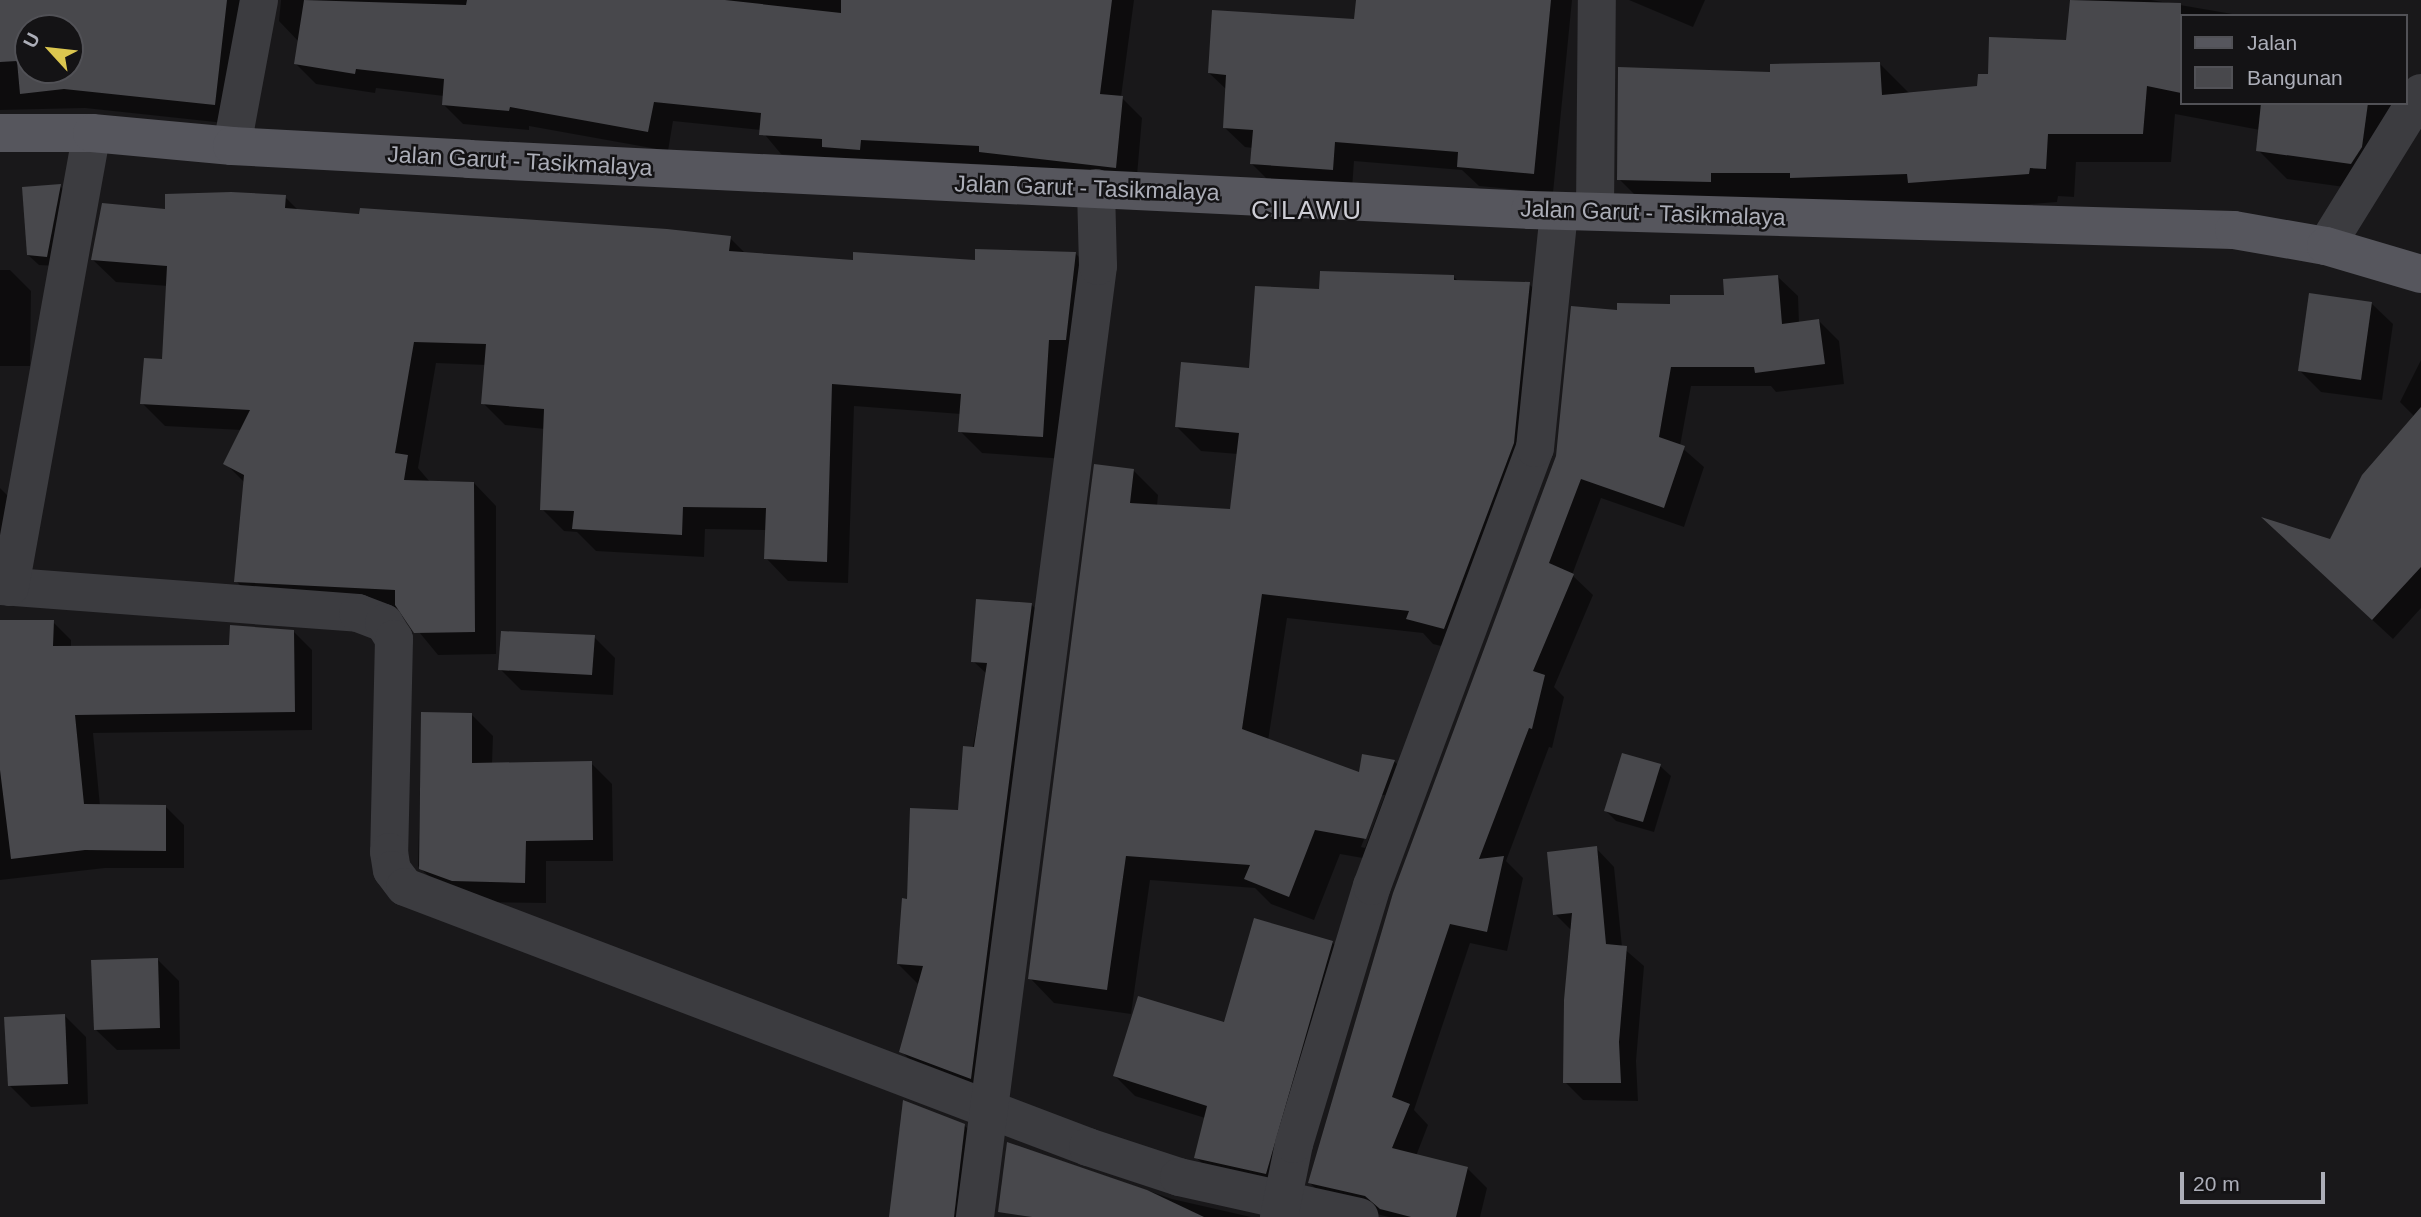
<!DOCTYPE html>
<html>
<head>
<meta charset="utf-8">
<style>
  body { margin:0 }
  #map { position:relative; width:2421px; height:1217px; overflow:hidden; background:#19181a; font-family:Helvetica,sans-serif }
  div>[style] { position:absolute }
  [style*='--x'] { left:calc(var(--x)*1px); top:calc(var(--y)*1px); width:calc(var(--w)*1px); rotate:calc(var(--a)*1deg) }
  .shadow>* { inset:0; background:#0007 }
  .building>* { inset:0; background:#48484c }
  .minor>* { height:38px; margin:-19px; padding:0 19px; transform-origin:19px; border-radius:19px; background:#3c3c40 }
  .major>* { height:38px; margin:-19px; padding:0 19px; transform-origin:19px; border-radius:19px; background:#56565d }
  span { translate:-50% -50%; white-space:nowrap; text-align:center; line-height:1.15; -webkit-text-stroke:5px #141315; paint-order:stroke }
  .street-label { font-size:23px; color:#acaeb8 }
  .quarter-label { font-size:26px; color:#cdcdd5; letter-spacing:2px }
  .legend { position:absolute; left:2180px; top:14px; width:228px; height:91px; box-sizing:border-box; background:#141315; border:2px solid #515156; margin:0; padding:9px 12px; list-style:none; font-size:21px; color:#acaeb8 }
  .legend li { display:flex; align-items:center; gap:14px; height:35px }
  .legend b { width:35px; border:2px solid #515156 }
  .north { position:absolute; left:14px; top:14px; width:70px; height:70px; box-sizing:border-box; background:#141315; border:2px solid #515156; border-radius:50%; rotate:297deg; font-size:19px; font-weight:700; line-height:28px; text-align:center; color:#acaeb8 }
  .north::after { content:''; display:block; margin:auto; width:24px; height:32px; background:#dbc64f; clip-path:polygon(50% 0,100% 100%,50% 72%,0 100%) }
  .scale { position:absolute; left:2180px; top:1172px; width:145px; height:32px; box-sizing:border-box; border:4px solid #acaeb8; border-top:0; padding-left:9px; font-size:21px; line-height:24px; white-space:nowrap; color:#acaeb8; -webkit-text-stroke:5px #141315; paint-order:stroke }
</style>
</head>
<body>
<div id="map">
  <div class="shadow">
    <div style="clip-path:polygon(evenodd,0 0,276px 0,234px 124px,85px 108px,0 110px,0 0,28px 28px,70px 28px,70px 70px,28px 70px,28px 28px)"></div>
    <div style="clip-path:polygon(281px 0,1134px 0,1121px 97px,1142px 118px,1136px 187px,995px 165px,880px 159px,879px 169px,835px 158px,781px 154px,761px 130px,673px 121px,668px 151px,529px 126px,529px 130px,463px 124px,444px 105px,444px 96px,376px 88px,375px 93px,316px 84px,296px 64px,299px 42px,279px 21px)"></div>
    <div style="clip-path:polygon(1463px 0,1572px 0,1553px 193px,1479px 186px,1462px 170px,1354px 161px,1352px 189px,1272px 184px,1252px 164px,1253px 148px,1245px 147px,1225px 128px,1227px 90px,1209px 73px,1460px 28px)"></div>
    <div style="clip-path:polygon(1629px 0,1705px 0,1693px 27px)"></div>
    <div style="clip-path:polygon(2071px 0,2151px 0,2244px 16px,2181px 16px,2181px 103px,2400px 103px,2380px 192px,2287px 179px,2258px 150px,2260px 130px,2175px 114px,2171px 162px,2076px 162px,2074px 197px,2058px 196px,2057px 202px,1938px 211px,1648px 208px,1619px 179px,1772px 74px,1880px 64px,1909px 93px,1979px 88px,1989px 76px,2067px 42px)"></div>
    <div style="clip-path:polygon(60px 186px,70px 196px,57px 266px,39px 265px,28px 255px)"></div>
    <div style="clip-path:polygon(285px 197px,299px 211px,730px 238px,746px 254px,854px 262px,976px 262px,1075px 253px,1098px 276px,1065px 459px,982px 453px,960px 431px,961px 414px,854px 406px,848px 583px,788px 581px,766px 558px,767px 530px,705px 529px,704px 557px,596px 551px,577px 532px,564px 531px,542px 509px,545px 429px,505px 425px,483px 403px,486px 365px,436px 363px,418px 468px,430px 482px,474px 483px,496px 506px,496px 654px,438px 655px,401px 610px,259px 604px,236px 581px,245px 483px,225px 463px,242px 430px,165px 426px,142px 403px,164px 361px,168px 286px,116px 282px,93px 260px,166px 211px)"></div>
    <div style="clip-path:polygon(0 270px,10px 270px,31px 291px,30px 366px,0 366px)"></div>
    <div style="clip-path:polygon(evenodd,1453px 276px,1459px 282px,1529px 284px,1554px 309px,1469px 653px,1433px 644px,1423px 633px,1287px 618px,1268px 741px,1360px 774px,1364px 756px,1395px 762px,1419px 786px,1391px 863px,1340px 854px,1314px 920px,1271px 904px,1255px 888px,1150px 880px,1131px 1014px,1054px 1003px,1030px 978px,1133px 470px,1158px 495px,1157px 506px,1232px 511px,1238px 454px,1201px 451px,1177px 427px,1251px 370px,1320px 291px,1453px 276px,1381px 795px,1385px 795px,1365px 848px,1361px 847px,1381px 795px)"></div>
    <div style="clip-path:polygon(1778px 277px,1798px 296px,1799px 323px,1819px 321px,1839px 341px,1844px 384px,1776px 392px,1771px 386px,1691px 386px,1680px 446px,1704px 467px,1684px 527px,1601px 498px,1572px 575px,1593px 595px,1554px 687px,1564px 697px,1552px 748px,1549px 747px,1506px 861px,1523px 878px,1507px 951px,1470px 943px,1414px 1110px,1428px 1125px,1416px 1156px,1467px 1168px,1487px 1188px,1480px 1217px,1389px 1217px,1330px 1203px,1310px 1183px,1618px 312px,1726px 296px)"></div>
    <div style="clip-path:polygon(2371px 303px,2393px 324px,2382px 400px,2321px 392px,2300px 371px)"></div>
    <div style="clip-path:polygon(2421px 360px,2421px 608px,2393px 639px,2283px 537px,2331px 541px,2415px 417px,2400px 402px)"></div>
    <div style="clip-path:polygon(0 488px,13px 501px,0 595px)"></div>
    <div style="clip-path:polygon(1032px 605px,1053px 626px,991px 1099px,922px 1072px,901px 1051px,919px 985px,898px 964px,909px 901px,960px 812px,987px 674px,973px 661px)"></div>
    <div style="clip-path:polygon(0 622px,53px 622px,71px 640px,71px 648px,230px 646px,294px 632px,312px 650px,312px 730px,93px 733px,100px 806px,165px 806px,184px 825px,184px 868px,105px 868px,0 880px)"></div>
    <div style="clip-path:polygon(594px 637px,615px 658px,613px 695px,521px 690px,500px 669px)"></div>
    <div style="clip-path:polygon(422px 714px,472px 715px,493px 736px,492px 764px,591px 763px,612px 784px,613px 861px,546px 861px,546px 903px,474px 902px,440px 887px,418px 866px)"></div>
    <div style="clip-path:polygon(1660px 766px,1671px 776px,1654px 832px,1616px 821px,1606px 811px)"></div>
    <div style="clip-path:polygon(1596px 848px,1614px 867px,1622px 947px,1644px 966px,1636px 1061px,1638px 1101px,1583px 1100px,1565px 1082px,1572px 931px,1555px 914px)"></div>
    <div style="clip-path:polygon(1332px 942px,1351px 962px,1285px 1193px,1215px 1177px,1196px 1157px,1205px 1118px,1135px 1096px,1115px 1076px,1225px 1024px)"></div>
    <div style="clip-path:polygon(158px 960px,179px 981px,180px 1049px,117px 1050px,95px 1029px)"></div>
    <div style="clip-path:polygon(65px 1016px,86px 1037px,88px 1104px,31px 1107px,10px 1086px)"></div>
    <div style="clip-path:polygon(964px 1125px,985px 1146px,976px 1217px,890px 1217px)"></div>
    <div style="clip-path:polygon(1038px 1153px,1172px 1199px,1251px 1217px,1035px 1217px)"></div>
  </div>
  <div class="building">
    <div style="clip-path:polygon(evenodd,0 0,227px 0,215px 105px,64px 89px,20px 94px,17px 61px,0 62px,0 0,28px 28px,70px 28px,70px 70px,28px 70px,28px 28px)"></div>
    <div style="clip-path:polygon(304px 0,466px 5px,467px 0,725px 0,841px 13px,841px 0,1112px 0,1100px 94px,1123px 96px,1116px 168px,979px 152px,979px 146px,861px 140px,860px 150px,822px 147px,822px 139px,759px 135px,761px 113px,654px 102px,648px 132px,510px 107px,509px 111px,442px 105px,444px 79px,356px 69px,355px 74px,294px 64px)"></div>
    <div style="clip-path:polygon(1356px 0,1551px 0,1534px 174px,1457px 167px,1458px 152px,1335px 142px,1333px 170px,1250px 164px,1253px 130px,1223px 128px,1226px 75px,1208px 73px,1212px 10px,1354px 19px)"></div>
    <div style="clip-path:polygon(2070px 0,2181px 3px,2181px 93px,2147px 86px,2143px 134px,2048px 134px,2046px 169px,2030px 168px,2029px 174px,1908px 183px,1907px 174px,1790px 178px,1790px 173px,1711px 173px,1711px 182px,1617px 180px,1618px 67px,1770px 72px,1770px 64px,1880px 62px,1882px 95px,1977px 86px,1978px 74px,1988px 74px,1989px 37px,2066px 40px)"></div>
    <div style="clip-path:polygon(2261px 103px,2368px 103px,2362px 147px,2351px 164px,2256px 151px)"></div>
    <div style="clip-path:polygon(61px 184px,47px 257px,27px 255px,22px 187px)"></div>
    <div style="clip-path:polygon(231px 192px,286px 195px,285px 208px,359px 214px,360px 208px,667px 229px,731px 236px,729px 251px,853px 260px,853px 252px,975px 260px,975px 249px,1076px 252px,1066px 340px,1049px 340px,1043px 437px,958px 432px,961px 394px,832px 384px,827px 562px,764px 559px,766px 508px,683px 507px,682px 535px,572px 529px,574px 511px,540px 510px,544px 409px,481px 404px,486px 344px,414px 342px,395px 453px,408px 455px,404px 480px,474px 482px,475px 632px,414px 633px,395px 605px,395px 590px,234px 582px,244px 475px,223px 464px,250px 410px,140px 404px,144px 358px,162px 359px,167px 266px,91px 260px,102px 203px,165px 209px,165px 194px)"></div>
    <div style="clip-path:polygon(1320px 271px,1454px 275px,1454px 280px,1530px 282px,1514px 443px,1444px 629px,1406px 619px,1409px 611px,1262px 594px,1242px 729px,1359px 772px,1362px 754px,1395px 760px,1366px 839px,1315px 830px,1289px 897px,1244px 879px,1250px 865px,1126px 856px,1107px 990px,1028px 979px,1094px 464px,1134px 469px,1130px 503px,1230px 509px,1239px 433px,1175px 427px,1181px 362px,1249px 368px,1255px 286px,1319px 289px)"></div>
    <div style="clip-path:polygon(1778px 275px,1782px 324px,1819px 319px,1825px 364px,1755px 373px,1754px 367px,1671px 367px,1659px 437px,1685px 446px,1664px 508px,1581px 479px,1549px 563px,1574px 574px,1533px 671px,1545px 675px,1532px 729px,1529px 728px,1479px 859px,1504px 856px,1487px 932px,1450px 924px,1392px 1097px,1410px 1104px,1392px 1148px,1468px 1167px,1456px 1217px,1411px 1217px,1380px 1209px,1365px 1196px,1308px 1183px,1393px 893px,1556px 456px,1571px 306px,1617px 310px,1617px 303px,1670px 304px,1670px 295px,1724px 295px,1723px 279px)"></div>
    <div style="clip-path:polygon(2309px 293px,2372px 302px,2361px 380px,2298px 371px)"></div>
    <div style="clip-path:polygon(2421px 407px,2421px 567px,2372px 620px,2261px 517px,2330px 539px,2362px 475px)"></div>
    <div style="clip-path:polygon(976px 599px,1032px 603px,971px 1079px,899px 1052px,923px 966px,897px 964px,902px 898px,907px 899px,910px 808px,958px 810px,963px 746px,974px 747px,987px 663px,971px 662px)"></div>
    <div style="clip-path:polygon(0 620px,54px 620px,53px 646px,229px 645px,230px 625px,294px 630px,295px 712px,75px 715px,84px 804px,166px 805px,166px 851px,85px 850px,11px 859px,0 770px)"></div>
    <div style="clip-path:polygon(501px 631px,595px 635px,592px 675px,498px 670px)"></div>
    <div style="clip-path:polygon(421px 712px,472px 713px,472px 763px,592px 761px,593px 840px,526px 841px,525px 883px,452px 881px,419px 869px)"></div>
    <div style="clip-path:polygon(1622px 753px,1661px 764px,1643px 822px,1604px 811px)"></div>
    <div style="clip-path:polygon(1597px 846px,1606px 944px,1627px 946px,1619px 1042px,1621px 1083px,1563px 1083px,1564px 1000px,1572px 913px,1553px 915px,1547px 852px)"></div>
    <div style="clip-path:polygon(1254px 918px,1333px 941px,1266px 1174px,1194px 1158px,1207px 1106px,1113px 1076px,1138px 996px,1224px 1022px)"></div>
    <div style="clip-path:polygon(158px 958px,160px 1028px,94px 1030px,91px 960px)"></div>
    <div style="clip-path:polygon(65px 1014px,68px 1084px,8px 1086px,4px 1017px)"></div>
    <div style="clip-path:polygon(903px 1100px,965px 1124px,954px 1217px,889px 1217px)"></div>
    <div style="clip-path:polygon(1007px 1142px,1147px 1190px,1204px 1217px,1032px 1217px,998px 1212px)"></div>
  </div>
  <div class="minor">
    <div style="--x:232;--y:146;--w:148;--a:-79.5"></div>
    <div style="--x:1595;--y:210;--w:210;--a:-89.5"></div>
    <div style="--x:2326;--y:246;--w:180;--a:-58.2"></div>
    <div style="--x:0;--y:586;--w:359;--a:4.3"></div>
    <div style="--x:358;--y:613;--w:28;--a:21"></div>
    <div style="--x:384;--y:623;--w:19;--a:58"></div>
    <div style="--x:394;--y:639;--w:213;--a:91.3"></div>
    <div style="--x:389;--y:852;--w:18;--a:81"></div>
    <div style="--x:392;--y:870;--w:21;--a:53"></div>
    <div style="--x:405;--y:887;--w:731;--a:20.84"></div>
    <div style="--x:1088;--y:1147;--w:96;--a:18.2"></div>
    <div style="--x:1179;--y:1177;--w:185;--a:12.5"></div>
    <div style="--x:10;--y:587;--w:461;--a:-79.8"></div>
    <div style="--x:975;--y:1217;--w:959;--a:-82.63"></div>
    <div style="--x:1098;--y:266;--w:78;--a:-91.5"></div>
    <div style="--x:1279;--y:1217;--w:75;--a:-78.4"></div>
    <div style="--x:1294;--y:1144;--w:270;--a:-73.2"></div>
    <div style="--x:1372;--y:886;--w:467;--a:-69.6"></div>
    <div style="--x:1535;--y:448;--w:238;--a:-84.2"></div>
  </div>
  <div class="major">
    <div style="--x:0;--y:133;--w:92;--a:0"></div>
    <div style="--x:92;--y:133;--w:141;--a:5.3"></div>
    <div style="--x:232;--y:146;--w:237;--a:3.1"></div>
    <div style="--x:469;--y:159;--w:1062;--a:2.75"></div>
    <div style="--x:1530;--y:210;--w:704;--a:1.63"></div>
    <div style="--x:2234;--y:230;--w:93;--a:9.9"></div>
    <div style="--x:2326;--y:246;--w:99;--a:16.4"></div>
  </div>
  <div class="street-label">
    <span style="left:520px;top:161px;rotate:3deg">Jalan Garut - Tasikmalaya</span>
    <span style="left:1087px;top:188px;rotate:2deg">Jalan Garut - Tasikmalaya</span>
    <span style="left:1653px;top:213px;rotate:2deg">Jalan Garut - Tasikmalaya</span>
  </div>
  <div class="quarter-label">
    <span style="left:1307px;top:211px">CILAWU</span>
  </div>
  <ul class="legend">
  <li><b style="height:9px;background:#56565d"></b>Jalan</li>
  <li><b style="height:19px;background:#48484c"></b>Bangunan</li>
  </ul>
  <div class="north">U</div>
  <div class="scale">20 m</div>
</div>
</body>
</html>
